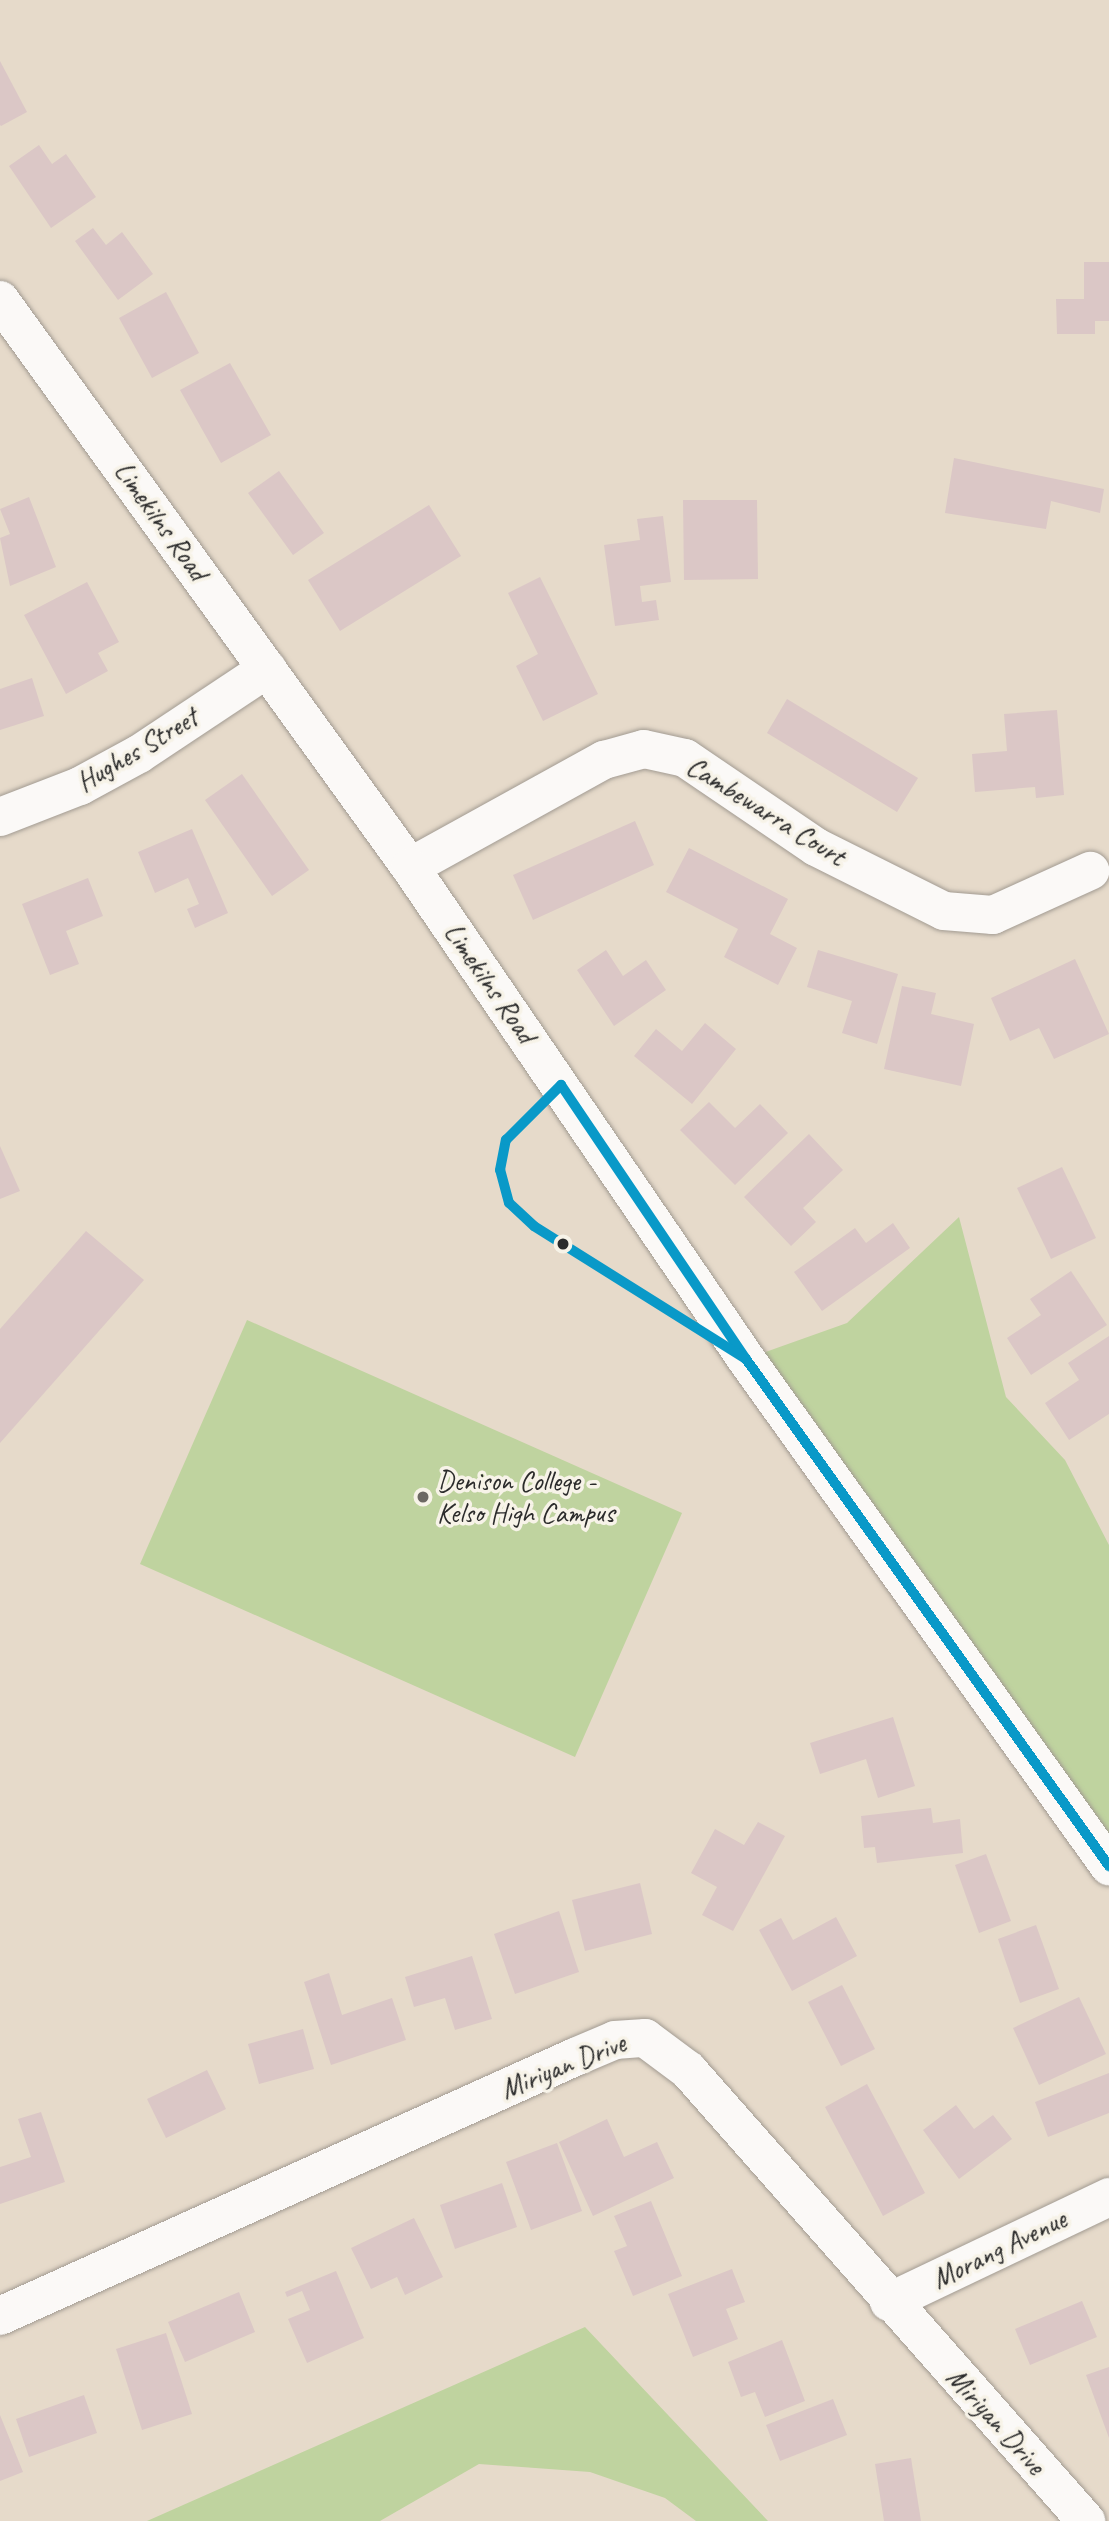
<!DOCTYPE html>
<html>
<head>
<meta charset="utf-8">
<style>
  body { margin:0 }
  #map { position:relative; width:1109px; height:2521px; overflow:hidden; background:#e6daca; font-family:Caveat,sans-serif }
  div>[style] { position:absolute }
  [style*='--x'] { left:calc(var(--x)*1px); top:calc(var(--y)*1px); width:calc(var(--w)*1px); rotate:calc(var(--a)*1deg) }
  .green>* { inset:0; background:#bfd39f }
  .building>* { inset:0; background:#dbc7c6 }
  .roads { filter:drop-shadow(0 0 2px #a29b92) drop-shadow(0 0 2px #a29b92) }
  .minor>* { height:38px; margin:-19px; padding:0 19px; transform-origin:19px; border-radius:19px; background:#fbf9f7 }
  .major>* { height:38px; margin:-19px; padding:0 19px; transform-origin:19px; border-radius:19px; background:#fbf9f7 }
  .bus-1>* { height:10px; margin:-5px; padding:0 5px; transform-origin:5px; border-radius:5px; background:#0999c8 }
  .dots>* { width:19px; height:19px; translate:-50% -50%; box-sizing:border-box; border:4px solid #f7f3e8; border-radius:50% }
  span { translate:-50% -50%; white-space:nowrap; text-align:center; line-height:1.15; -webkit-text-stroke:7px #f7f3e8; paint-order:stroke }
  .street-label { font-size:28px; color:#2b2b2b }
  .poi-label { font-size:28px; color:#2b2b2b }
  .left { translate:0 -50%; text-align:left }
</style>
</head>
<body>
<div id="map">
  <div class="green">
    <div style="clip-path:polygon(959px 1217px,1006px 1397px,1065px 1460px,1109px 1545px,1109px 1852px,746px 1359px,847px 1323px)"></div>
    <div style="clip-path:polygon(247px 1320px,682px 1513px,575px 1757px,140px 1564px)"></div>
    <div style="clip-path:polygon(585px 2327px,768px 2521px,696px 2521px,665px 2498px,590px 2472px,479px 2464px,380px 2521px,147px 2521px)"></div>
  </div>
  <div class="building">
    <div style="clip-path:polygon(0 61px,27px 112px,1px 126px,0 125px)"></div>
    <div style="clip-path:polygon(39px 145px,52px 164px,66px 154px,96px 197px,51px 228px,9px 166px)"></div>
    <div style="clip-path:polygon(93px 228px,106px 245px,122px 232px,153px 274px,118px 300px,75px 241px)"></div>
    <div style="clip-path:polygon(1084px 262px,1109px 262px,1109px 321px,1095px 321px,1095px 334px,1057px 334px,1056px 299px,1084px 299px)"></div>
    <div style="clip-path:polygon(166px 292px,199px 353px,152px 378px,119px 318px)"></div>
    <div style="clip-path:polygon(230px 363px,271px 435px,221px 463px,180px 390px)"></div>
    <div style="clip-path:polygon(954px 458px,1104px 489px,1100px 513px,1051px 501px,1046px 529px,945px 513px)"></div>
    <div style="clip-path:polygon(279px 471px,324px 533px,293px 555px,248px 493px)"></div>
    <div style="clip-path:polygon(29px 497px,56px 567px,10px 586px,0 538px,10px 534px,0 509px)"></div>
    <div style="clip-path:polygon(683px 500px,757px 500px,758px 579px,684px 580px)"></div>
    <div style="clip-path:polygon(429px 505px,461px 556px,340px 631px,308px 580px)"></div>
    <div style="clip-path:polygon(663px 516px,671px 582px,640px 586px,642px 602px,656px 600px,659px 620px,615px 626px,604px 545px,640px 540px,637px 519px)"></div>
    <div style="clip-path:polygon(540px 577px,598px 694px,543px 721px,516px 666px,538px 654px,508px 593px)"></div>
    <div style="clip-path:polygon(87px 582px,119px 642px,98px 653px,108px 671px,66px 694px,24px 615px)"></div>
    <div style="clip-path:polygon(32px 678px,44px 716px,0 730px,0 689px)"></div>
    <div style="clip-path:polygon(787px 699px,918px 778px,897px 812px,767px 733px)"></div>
    <div style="clip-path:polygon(1057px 710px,1064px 795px,1036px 798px,1035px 787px,975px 792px,972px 754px,1007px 751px,1004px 714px)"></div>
    <div style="clip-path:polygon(242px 774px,309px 870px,272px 896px,205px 800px)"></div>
    <div style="clip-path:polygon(635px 821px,654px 865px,533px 920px,513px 875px)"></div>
    <div style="clip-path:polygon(192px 829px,228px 913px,195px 928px,187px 909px,199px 904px,188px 878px,155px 893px,138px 852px)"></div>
    <div style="clip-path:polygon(689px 848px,788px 899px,770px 934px,797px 948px,778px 985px,724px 957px,738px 929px,666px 892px)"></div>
    <div style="clip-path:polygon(88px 878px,103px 916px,66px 931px,79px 964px,50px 975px,22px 904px)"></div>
    <div style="clip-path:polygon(606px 950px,623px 976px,646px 960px,666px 990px,614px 1026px,577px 970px)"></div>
    <div style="clip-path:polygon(818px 950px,898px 974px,877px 1044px,842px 1033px,852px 1001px,807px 987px)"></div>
    <div style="clip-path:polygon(1075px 959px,1109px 1034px,1054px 1059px,1039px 1028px,1010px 1041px,991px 998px)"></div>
    <div style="clip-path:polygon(902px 986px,936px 993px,931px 1014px,974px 1024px,961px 1086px,884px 1069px)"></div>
    <div style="clip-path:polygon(705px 1023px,736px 1049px,692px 1104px,634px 1056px,656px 1029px,682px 1051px)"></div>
    <div style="clip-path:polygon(709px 1102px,735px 1128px,760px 1104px,788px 1133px,735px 1185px,680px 1130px)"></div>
    <div style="clip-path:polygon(809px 1134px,843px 1170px,803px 1208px,816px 1222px,791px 1246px,744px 1197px)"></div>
    <div style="clip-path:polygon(0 1146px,20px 1191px,0 1199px)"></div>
    <div style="clip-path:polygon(1062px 1167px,1096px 1238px,1051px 1259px,1017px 1188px)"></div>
    <div style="clip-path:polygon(893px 1223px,910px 1248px,822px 1311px,794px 1272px,855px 1228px,866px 1243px)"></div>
    <div style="clip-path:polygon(86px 1231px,144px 1280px,0 1443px,0 1329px)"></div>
    <div style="clip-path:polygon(1071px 1271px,1107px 1325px,1031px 1375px,1007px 1338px,1041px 1315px,1030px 1299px)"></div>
    <div style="clip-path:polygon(1109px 1336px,1109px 1414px,1069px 1440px,1045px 1403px,1079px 1380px,1068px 1363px)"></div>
    <div style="clip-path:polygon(893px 1717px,915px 1786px,878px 1798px,866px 1759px,820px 1774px,810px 1743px)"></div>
    <div style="clip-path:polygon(931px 1808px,933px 1823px,960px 1819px,963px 1853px,877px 1863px,875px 1847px,864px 1848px,861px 1816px)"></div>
    <div style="clip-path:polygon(758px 1822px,785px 1836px,733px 1931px,702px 1915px,717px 1887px,691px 1873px,715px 1829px,744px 1845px)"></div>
    <div style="clip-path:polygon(986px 1854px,1011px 1921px,979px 1933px,955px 1865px)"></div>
    <div style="clip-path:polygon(640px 1883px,652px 1934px,585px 1951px,572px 1900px)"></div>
    <div style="clip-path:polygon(559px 1911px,579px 1972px,515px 1994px,494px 1934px)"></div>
    <div style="clip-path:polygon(836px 1917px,857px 1956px,792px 1991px,759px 1930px,781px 1918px,793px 1940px)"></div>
    <div style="clip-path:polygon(1036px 1925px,1059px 1989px,1020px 2003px,998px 1939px)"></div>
    <div style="clip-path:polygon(472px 1956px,492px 2019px,455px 2030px,445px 1998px,414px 2007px,405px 1977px)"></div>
    <div style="clip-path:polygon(329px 1973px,342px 2015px,392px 1998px,406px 2040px,331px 2065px,304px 1982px)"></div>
    <div style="clip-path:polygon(842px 1985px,875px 2049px,841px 2066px,808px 2002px)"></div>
    <div style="clip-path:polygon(1079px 1997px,1106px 2054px,1039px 2085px,1013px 2028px)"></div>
    <div style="clip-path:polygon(303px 2029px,314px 2069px,259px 2084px,248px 2044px)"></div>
    <div style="clip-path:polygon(207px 2070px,226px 2109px,166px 2138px,147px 2099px)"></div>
    <div style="clip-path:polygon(1109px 2073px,1109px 2113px,1048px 2137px,1035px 2102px)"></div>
    <div style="clip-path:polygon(867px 2084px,925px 2193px,883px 2216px,825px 2107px)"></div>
    <div style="clip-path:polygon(956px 2105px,974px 2129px,993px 2115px,1012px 2139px,959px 2179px,923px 2130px)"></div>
    <div style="clip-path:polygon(41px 2112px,65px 2182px,0 2204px,0 2167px,31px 2157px,18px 2119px)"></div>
    <div style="clip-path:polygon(607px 2119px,624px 2157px,657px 2142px,674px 2178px,593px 2216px,559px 2142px)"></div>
    <div style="clip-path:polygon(557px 2143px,582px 2211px,531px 2230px,506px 2162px)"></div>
    <div style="clip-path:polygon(502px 2183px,517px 2227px,455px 2249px,440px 2205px)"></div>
    <div style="clip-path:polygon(651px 2201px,682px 2276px,633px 2296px,614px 2251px,627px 2246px,614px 2216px)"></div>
    <div style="clip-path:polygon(414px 2218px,443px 2277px,405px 2295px,397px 2277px,371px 2289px,351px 2248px)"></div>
    <div style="clip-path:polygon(732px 2269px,745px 2302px,726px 2309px,738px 2339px,693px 2357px,668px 2294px)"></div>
    <div style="clip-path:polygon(336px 2271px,364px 2338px,307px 2363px,288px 2319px,310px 2310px,302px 2291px,287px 2297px,285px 2292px)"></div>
    <div style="clip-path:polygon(239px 2292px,255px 2332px,185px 2362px,168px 2322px)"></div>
    <div style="clip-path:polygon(1082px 2301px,1097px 2337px,1030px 2365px,1015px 2329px)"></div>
    <div style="clip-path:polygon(166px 2333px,192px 2414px,142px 2430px,116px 2349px)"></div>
    <div style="clip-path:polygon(782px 2340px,805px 2401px,765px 2417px,755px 2392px,741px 2397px,728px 2362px)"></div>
    <div style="clip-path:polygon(1109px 2367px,1109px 2438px,1086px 2375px)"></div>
    <div style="clip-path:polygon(84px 2395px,97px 2433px,29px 2457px,16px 2419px)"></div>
    <div style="clip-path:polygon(833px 2399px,847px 2435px,780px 2461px,766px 2425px)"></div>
    <div style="clip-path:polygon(0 2415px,23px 2472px,0 2481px)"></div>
    <div style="clip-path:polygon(911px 2458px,921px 2521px,884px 2521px,875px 2464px)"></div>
  </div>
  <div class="roads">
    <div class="minor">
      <div style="--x:0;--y:817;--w:86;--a:-21.2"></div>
      <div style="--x:80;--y:786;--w:67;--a:-28.5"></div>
      <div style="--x:139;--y:754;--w:154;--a:-33.6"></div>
      <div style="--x:410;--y:867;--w:222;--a:-28.9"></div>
      <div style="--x:604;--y:760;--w:41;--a:-15.4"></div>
      <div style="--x:644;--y:749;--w:42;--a:12.4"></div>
      <div style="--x:685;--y:758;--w:158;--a:34.2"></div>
      <div style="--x:816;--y:847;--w:143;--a:26.6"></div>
      <div style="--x:944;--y:911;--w:49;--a:4.7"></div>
      <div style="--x:993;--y:915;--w:107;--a:-24.4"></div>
      <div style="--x:889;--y:2302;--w:244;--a:-25.5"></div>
      <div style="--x:0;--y:2316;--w:631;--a:-24.25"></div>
      <div style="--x:575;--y:2057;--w:43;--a:-23"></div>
      <div style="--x:615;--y:2040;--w:30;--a:-4"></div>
      <div style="--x:645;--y:2038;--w:54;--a:36.7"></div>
      <div style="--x:688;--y:2070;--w:602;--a:48.57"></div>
    </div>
    <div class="major">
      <div style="--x:0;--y:300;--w:700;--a:54.13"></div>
      <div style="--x:410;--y:867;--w:596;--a:55.67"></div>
      <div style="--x:746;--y:1359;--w:624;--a:54.4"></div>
    </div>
  </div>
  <div class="bus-1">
    <div style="--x:561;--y:1085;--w:331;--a:56"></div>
    <div style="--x:746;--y:1359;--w:250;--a:-147.9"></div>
    <div style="--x:534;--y:1226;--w:34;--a:-137"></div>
    <div style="--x:509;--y:1203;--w:34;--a:-105"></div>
    <div style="--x:500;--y:1170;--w:31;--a:-79"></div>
    <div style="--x:506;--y:1140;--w:78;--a:-45"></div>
    <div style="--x:746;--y:1359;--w:624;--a:54.4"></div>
  </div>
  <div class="dots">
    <div style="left:563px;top:1244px;background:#2b2b2b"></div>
    <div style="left:423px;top:1497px;background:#6c6863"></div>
  </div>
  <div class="street-label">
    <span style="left:161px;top:521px;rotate:54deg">Limekilns Road</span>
    <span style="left:137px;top:750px;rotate:-31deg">Hughes Street</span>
    <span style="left:766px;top:811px;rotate:32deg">Cambewarra Court</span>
    <span style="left:490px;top:983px;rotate:55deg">Limekilns Road</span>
    <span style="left:563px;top:2066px;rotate:-22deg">Miriyan Drive</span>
    <span style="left:999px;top:2249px;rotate:-26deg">Morang Avenue</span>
    <span style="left:996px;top:2421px;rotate:48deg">Miriyan Drive</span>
  </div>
  <div class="poi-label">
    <span class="left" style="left:437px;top:1497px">Denison College -<br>Kelso High Campus</span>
  </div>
</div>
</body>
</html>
